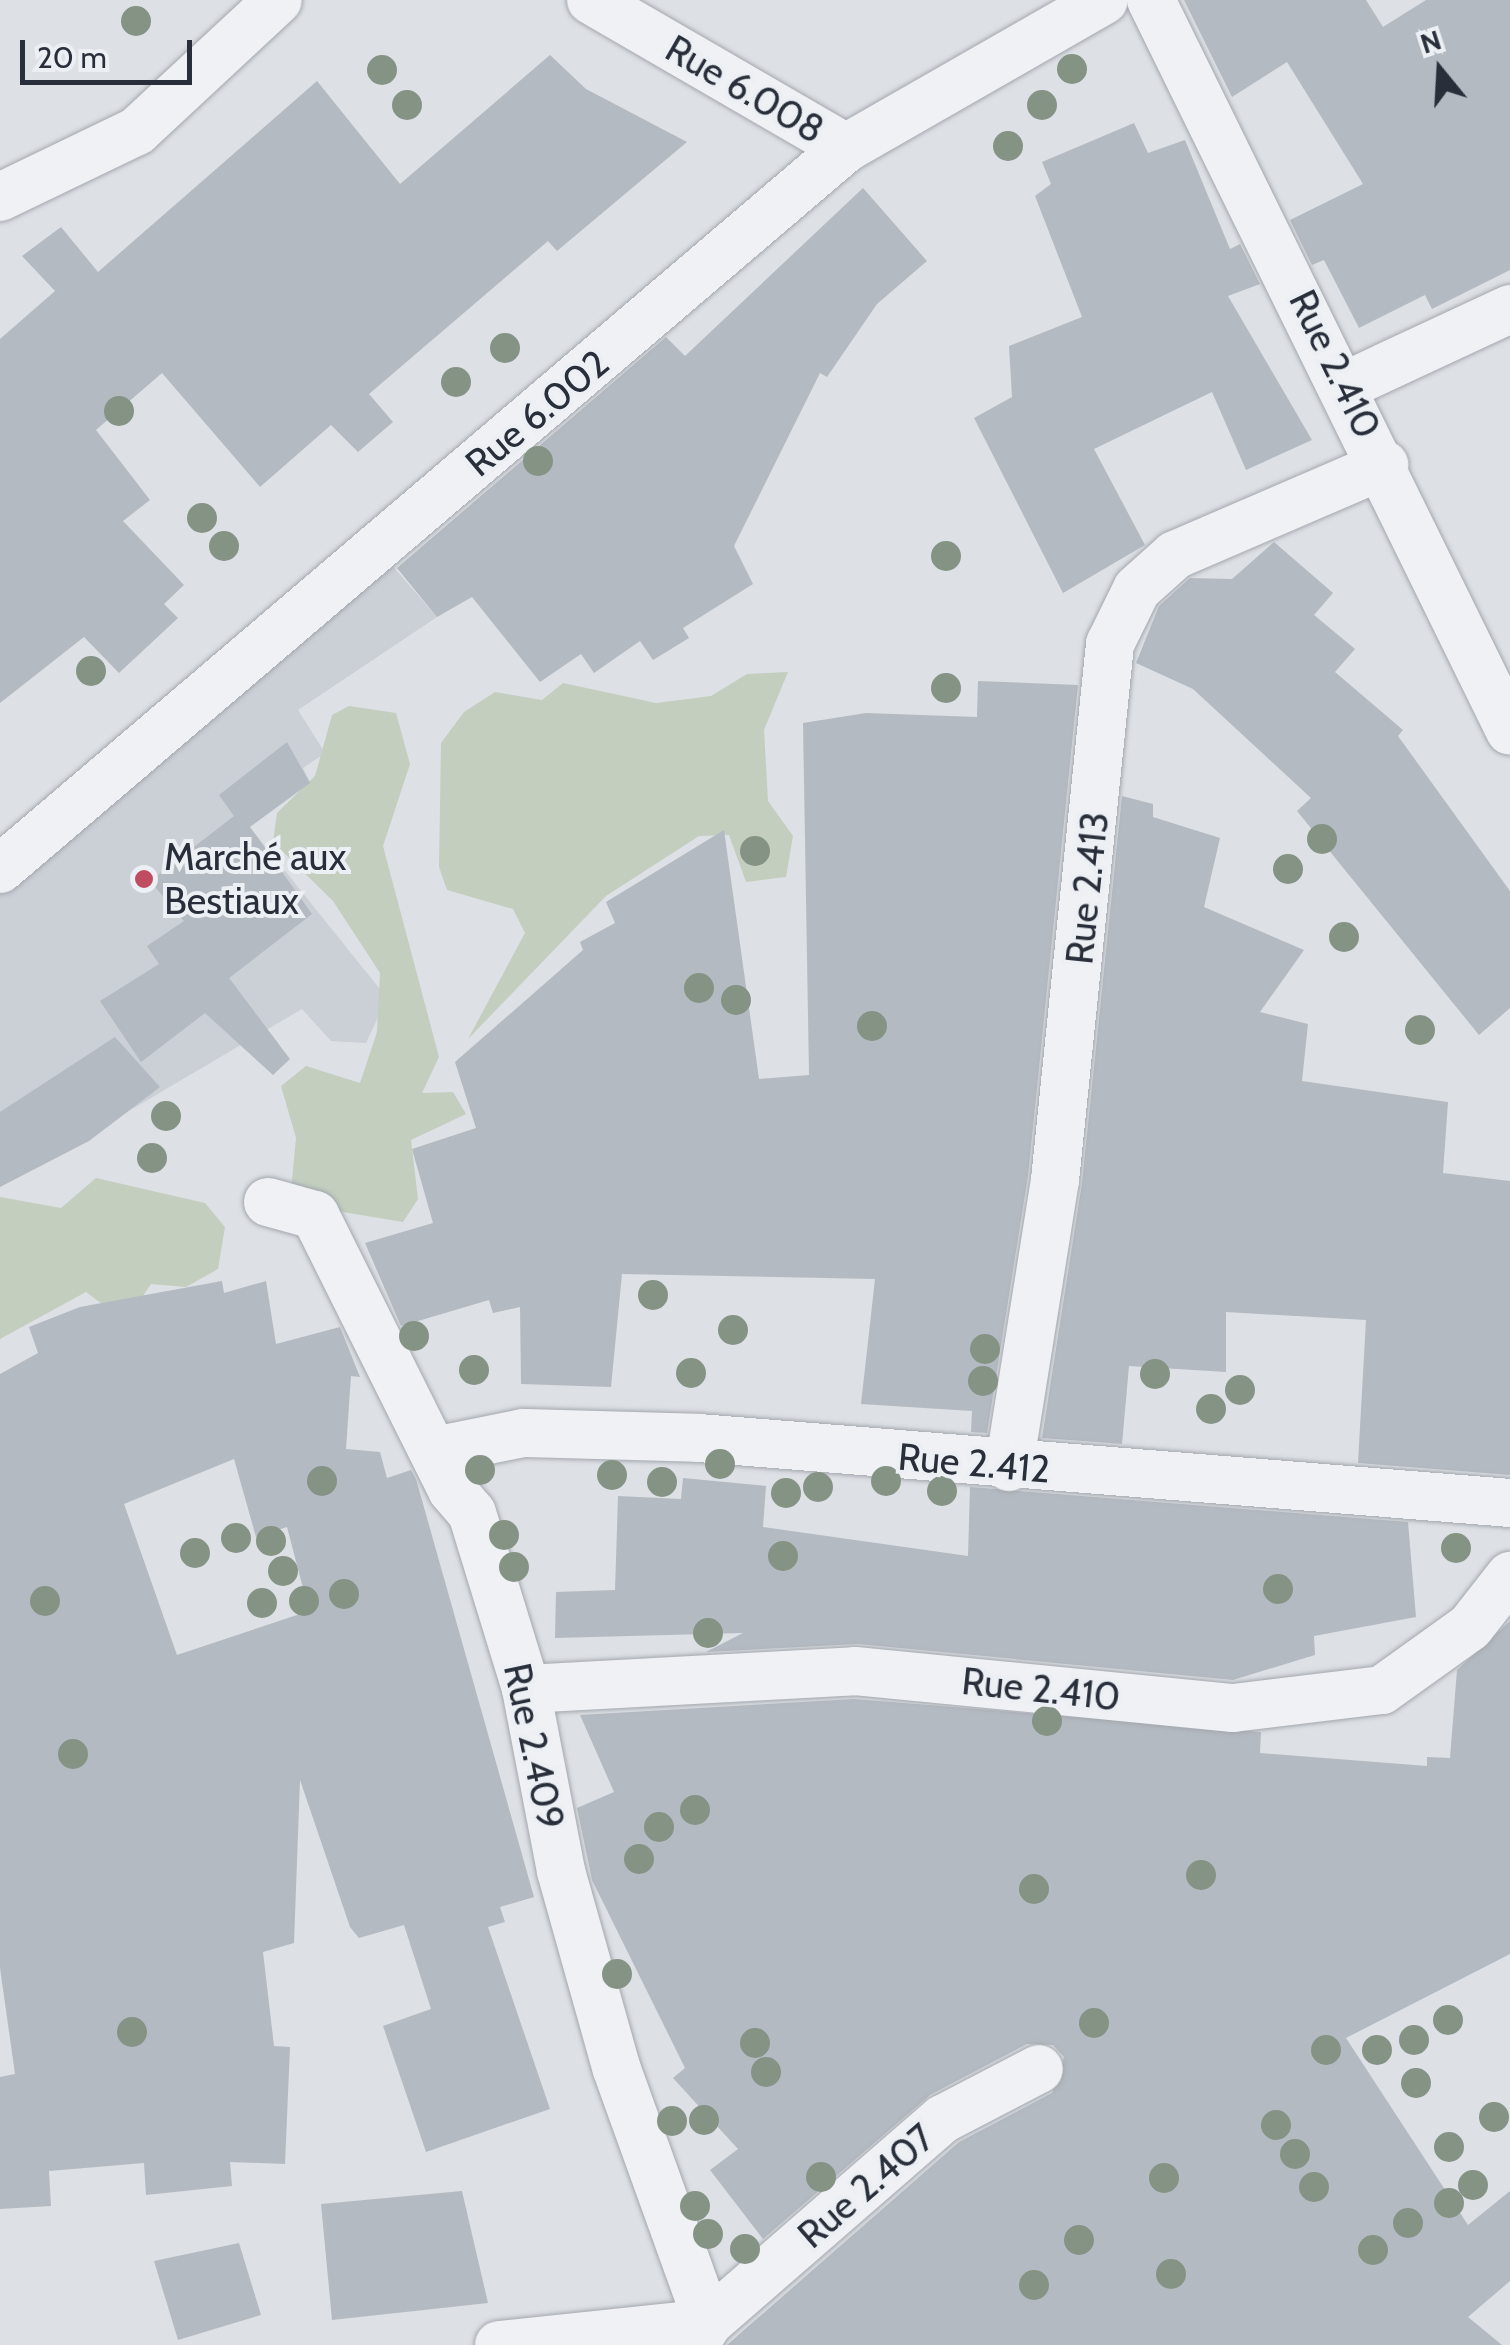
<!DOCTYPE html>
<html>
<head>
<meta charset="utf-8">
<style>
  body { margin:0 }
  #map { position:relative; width:1510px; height:2345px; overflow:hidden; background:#dde0e5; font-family:Cabin,sans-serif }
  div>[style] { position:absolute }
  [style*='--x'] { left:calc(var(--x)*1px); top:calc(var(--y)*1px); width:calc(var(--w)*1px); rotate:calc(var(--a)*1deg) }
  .built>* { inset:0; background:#cbcfd6 }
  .green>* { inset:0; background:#c3cebf }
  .building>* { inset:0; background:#b4bac1 }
  .roads { filter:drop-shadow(0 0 2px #a3a7ae) drop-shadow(0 0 2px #a3a7ae) }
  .minor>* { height:48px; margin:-24px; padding:0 24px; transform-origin:24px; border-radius:24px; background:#eff1f4 }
  .trees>* { width:30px; height:30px; margin:-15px; border-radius:50%; background:#859385 }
  .dots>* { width:28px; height:28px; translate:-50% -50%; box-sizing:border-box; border:5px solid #eceff3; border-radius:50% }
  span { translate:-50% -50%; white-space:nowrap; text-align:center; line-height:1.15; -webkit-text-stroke:8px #eceff3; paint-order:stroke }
  .street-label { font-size:38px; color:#282f3a }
  .poi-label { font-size:38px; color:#282f3a }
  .left { translate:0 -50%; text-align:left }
  .north { position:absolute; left:1390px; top:20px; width:100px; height:100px; -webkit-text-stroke:8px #eceff3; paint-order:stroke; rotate:342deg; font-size:28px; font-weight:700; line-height:40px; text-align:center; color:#282f3a }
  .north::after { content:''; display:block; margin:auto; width:35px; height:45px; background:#282f3a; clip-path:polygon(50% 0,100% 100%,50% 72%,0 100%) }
  .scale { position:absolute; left:20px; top:40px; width:172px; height:45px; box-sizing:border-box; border:5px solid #282f3a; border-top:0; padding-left:12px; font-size:30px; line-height:35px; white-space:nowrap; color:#282f3a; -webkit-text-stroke:8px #eceff3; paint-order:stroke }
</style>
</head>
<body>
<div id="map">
  <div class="built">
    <div style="clip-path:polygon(362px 531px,437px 617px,298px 710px,325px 753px,303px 768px,310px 782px,249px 826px,387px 998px,366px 1043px,331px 1041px,302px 1009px,0 1187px,0 845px)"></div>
  </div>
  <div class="green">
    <div style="clip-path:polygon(788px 672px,764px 730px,768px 801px,793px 836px,786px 877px,746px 882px,729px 835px,699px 836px,606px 896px,468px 1039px,525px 933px,513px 909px,447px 890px,439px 867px,441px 743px,464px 712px,495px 692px,542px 700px,563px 683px,656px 703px,711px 696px,747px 674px)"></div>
    <div style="clip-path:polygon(349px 706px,396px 713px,410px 764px,383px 846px,439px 1057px,422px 1093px,453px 1092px,466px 1114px,411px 1140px,418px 1199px,403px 1222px,331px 1210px,291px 1191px,296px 1138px,281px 1086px,306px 1066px,360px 1083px,377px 1032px,380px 973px,333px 901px,273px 842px,277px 813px,315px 776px,332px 715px)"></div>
    <div style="clip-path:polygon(96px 1178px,205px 1203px,225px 1227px,218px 1269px,186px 1287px,151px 1284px,134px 1309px,109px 1309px,86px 1292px,0 1339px,0 1197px,61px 1208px)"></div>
  </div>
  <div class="building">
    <div style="clip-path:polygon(1184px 0,1366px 0,1383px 27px,1426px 0,1510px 0,1510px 270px,1432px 309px,1425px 295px,1359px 328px,1324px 260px,1312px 265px,1290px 220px,1363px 184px,1287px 62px,1232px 97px)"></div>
    <div style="clip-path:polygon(550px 55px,586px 89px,687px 142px,557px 251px,548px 241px,369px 394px,393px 422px,358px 452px,331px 425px,260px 487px,162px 373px,96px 430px,150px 500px,123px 521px,184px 585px,164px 604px,178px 618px,119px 673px,84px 637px,0 703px,0 339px,55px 291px,22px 256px,61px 227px,98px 272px,317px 81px,400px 184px)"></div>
    <div style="clip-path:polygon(1134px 123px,1148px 153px,1185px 140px,1230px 249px,1240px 244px,1260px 284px,1228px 296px,1312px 440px,1246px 470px,1212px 392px,1094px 449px,1145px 545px,1063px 593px,974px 418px,1012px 397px,1009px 346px,1082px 317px,1035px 196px,1051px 184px,1042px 162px)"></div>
    <div style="clip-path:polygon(863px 188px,927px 261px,877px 304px,827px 377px,820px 373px,734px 546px,753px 584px,683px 628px,689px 638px,653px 660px,640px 641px,594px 673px,581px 654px,540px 682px,472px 597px,437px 617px,397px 568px,666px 337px,685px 356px)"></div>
    <div style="clip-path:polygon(1274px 542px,1333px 593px,1314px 615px,1355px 649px,1335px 672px,1403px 730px,1398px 736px,1510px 891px,1510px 1008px,1479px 1035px,1297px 811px,1311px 798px,1193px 689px,1136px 663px,1159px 606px,1190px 578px,1232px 579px)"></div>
    <div style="clip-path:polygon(978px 681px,1078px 685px,1028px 1176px,987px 1433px,971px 1432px,972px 1411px,861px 1404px,875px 1279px,622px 1274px,611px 1387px,521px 1384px,520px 1307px,493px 1313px,489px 1300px,401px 1326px,365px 1243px,433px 1223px,412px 1149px,476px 1128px,455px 1062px,583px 950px,580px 942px,615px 923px,606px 902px,724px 830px,759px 1079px,809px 1075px,803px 723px,866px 713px,977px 717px)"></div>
    <div style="clip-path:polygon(287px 742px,310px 783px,250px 827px,312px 914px,229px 978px,290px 1059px,273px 1075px,205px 1013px,141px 1062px,100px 1001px,159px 964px,147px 946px,184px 921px,150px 881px,234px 816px,219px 795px)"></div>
    <div style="clip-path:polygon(1122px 796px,1153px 804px,1153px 817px,1220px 838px,1204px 907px,1304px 950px,1260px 1012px,1308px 1024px,1302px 1081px,1448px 1102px,1443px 1173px,1510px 1181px,1510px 1475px,1358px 1463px,1366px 1320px,1226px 1312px,1226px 1372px,1129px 1366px,1122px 1444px,1042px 1438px,1082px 1183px)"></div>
    <div style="clip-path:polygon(115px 1037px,160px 1087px,89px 1141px,0 1187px,0 1112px)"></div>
    <div style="clip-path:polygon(evenodd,222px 1281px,224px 1293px,266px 1281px,276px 1344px,340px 1327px,360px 1377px,351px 1376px,346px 1449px,380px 1452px,387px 1478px,411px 1470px,416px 1479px,534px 1897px,500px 1907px,505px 1922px,488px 1927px,550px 2109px,426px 2152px,383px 2026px,431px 2009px,404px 1925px,359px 1938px,350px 1927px,300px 1780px,294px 1943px,263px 1952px,274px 2046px,290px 2047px,285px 2164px,230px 2162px,232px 2186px,146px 2195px,144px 2163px,49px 2171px,51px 2206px,0 2209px,0 2077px,15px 2074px,0 1968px,0 1374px,38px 1353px,29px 1327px,80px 1307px,222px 1281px,234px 1459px,256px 1537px,287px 1527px,309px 1611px,177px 1655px,124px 1504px,234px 1459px)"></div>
    <div style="clip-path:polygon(683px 1478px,766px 1486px,763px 1527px,968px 1556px,970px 1487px,1408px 1522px,1416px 1617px,1314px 1636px,1315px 1655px,1233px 1680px,858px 1644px,706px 1652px,743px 1633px,555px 1638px,556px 1592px,615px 1590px,618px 1496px,681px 1499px)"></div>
    <div style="clip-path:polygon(1510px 1621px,1510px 1954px,1346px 2038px,1468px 2225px,1510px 2191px,1510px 2281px,1468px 2317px,1502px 2345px,727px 2345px,959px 2142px,1052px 2093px,1064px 2057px,1053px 2045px,1027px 2044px,930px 2095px,763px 2239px,710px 2170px,738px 2149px,673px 2078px,685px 2068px,592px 1880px,577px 1808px,614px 1792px,580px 1715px,854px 1699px,1261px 1732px,1260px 1753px,1427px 1766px,1427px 1757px,1450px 1758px,1457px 1670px)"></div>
    <div style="clip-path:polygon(462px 2191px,488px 2303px,332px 2320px,321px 2204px)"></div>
    <div style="clip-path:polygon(239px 2243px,261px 2315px,178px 2340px,154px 2261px)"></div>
  </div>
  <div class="roads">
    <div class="minor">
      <div style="--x:591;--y:0;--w:295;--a:30.1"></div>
      <div style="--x:1151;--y:0;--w:814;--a:63.84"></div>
      <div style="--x:0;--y:197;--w:152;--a:-25.7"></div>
      <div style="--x:137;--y:131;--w:192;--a:-42.9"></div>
      <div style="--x:1347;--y:385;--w:180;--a:-25"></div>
      <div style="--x:0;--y:869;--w:1112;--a:-40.44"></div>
      <div style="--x:846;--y:148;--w:297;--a:-29.8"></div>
      <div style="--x:268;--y:1202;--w:49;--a:15.5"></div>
      <div style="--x:315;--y:1215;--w:307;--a:63.5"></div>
      <div style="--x:452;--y:1490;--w:30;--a:49"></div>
      <div style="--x:472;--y:1513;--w:184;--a:72.9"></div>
      <div style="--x:526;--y:1689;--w:185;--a:79.1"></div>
      <div style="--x:561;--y:1871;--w:204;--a:74.3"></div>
      <div style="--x:616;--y:2067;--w:272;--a:70.2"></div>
      <div style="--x:708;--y:2323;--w:26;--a:121"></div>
      <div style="--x:439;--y:1450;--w:86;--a:-11.4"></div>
      <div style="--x:523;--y:1433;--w:176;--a:1.6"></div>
      <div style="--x:699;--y:1438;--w:814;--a:4.58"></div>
      <div style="--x:1009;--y:1467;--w:291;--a:-80.9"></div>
      <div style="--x:1055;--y:1180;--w:539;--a:-84.14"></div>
      <div style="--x:1110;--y:644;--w:61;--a:-63.9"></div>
      <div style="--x:1137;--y:589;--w:51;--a:-41.8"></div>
      <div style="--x:1175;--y:555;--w:228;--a:-23.3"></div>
      <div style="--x:526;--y:1689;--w:329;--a:-3.1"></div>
      <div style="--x:855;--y:1671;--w:380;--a:5.6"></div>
      <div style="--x:1233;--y:1708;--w:150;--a:-6.9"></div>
      <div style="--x:1382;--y:1690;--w:108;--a:-35.6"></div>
      <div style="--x:1470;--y:1627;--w:65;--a:-51.9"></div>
      <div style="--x:499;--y:2345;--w:210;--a:-6"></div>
      <div style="--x:708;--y:2323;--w:311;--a:-41"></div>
      <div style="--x:943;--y:2119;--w:108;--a:-27.5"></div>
    </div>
  </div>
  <div class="trees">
    <div style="left:136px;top:21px"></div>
    <div style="left:1072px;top:69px"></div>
    <div style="left:382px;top:70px"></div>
    <div style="left:407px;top:105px"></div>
    <div style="left:1042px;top:105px"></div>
    <div style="left:1008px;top:146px"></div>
    <div style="left:505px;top:348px"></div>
    <div style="left:456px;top:382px"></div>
    <div style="left:119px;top:411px"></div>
    <div style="left:538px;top:461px"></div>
    <div style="left:202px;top:518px"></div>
    <div style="left:224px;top:546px"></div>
    <div style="left:946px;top:556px"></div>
    <div style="left:91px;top:671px"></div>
    <div style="left:946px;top:688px"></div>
    <div style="left:1322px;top:839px"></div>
    <div style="left:755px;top:851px"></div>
    <div style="left:1288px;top:869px"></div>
    <div style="left:1344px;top:937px"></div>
    <div style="left:699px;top:988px"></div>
    <div style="left:736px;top:1000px"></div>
    <div style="left:872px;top:1026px"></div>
    <div style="left:1420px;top:1030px"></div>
    <div style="left:166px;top:1116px"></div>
    <div style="left:152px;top:1158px"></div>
    <div style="left:653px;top:1295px"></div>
    <div style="left:733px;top:1330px"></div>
    <div style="left:414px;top:1336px"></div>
    <div style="left:985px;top:1349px"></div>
    <div style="left:474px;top:1370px"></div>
    <div style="left:691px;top:1373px"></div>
    <div style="left:1155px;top:1374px"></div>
    <div style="left:983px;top:1381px"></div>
    <div style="left:1240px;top:1390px"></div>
    <div style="left:1211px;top:1409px"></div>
    <div style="left:720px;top:1464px"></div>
    <div style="left:480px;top:1470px"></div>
    <div style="left:612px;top:1475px"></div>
    <div style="left:322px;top:1481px"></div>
    <div style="left:886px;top:1481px"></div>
    <div style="left:662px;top:1482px"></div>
    <div style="left:818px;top:1487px"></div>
    <div style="left:942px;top:1491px"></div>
    <div style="left:786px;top:1493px"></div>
    <div style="left:504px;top:1535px"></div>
    <div style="left:236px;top:1538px"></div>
    <div style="left:271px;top:1541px"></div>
    <div style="left:1456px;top:1548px"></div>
    <div style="left:195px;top:1553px"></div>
    <div style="left:783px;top:1556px"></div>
    <div style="left:514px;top:1567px"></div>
    <div style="left:283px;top:1571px"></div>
    <div style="left:1278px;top:1589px"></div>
    <div style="left:344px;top:1594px"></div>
    <div style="left:45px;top:1601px"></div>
    <div style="left:304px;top:1601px"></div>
    <div style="left:262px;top:1603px"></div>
    <div style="left:708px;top:1633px"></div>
    <div style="left:1047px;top:1721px"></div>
    <div style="left:73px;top:1754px"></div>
    <div style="left:695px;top:1810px"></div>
    <div style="left:659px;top:1827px"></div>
    <div style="left:639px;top:1859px"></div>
    <div style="left:1201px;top:1875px"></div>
    <div style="left:1034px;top:1889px"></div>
    <div style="left:617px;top:1974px"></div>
    <div style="left:1448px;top:2020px"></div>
    <div style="left:1094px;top:2023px"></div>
    <div style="left:132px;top:2032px"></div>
    <div style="left:1414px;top:2040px"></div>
    <div style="left:755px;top:2043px"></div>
    <div style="left:1326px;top:2050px"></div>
    <div style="left:1377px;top:2050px"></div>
    <div style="left:766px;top:2072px"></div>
    <div style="left:1416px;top:2083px"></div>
    <div style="left:1494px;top:2117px"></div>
    <div style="left:704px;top:2120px"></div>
    <div style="left:672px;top:2121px"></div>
    <div style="left:1276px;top:2125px"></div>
    <div style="left:1449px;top:2147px"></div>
    <div style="left:1295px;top:2154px"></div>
    <div style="left:821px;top:2177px"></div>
    <div style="left:1164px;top:2178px"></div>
    <div style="left:1473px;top:2185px"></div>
    <div style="left:1314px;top:2187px"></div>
    <div style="left:1449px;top:2203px"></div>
    <div style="left:695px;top:2206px"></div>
    <div style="left:1408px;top:2223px"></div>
    <div style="left:708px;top:2234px"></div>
    <div style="left:1079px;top:2240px"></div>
    <div style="left:745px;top:2249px"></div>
    <div style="left:1373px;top:2250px"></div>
    <div style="left:1171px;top:2274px"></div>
    <div style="left:1034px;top:2285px"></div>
  </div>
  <div class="dots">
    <div style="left:144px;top:879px;background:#c04c61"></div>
  </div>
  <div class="street-label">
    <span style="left:745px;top:89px;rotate:30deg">Rue 6.008</span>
    <span style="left:1335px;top:364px;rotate:64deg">Rue 2.410</span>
    <span style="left:537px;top:413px;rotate:-40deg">Rue 6.002</span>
    <span style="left:1087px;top:888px;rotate:-84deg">Rue 2.413</span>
    <span style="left:974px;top:1463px;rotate:5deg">Rue 2.412</span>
    <span style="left:1041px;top:1689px;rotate:6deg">Rue 2.410</span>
    <span style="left:534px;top:1746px;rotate:78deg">Rue 2.409</span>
    <span style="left:866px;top:2186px;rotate:-41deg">Rue 2.407</span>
  </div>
  <div class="poi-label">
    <span class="left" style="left:164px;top:879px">Marché aux<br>Bestiaux</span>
  </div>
  <div class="north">N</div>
  <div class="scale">20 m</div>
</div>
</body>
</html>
